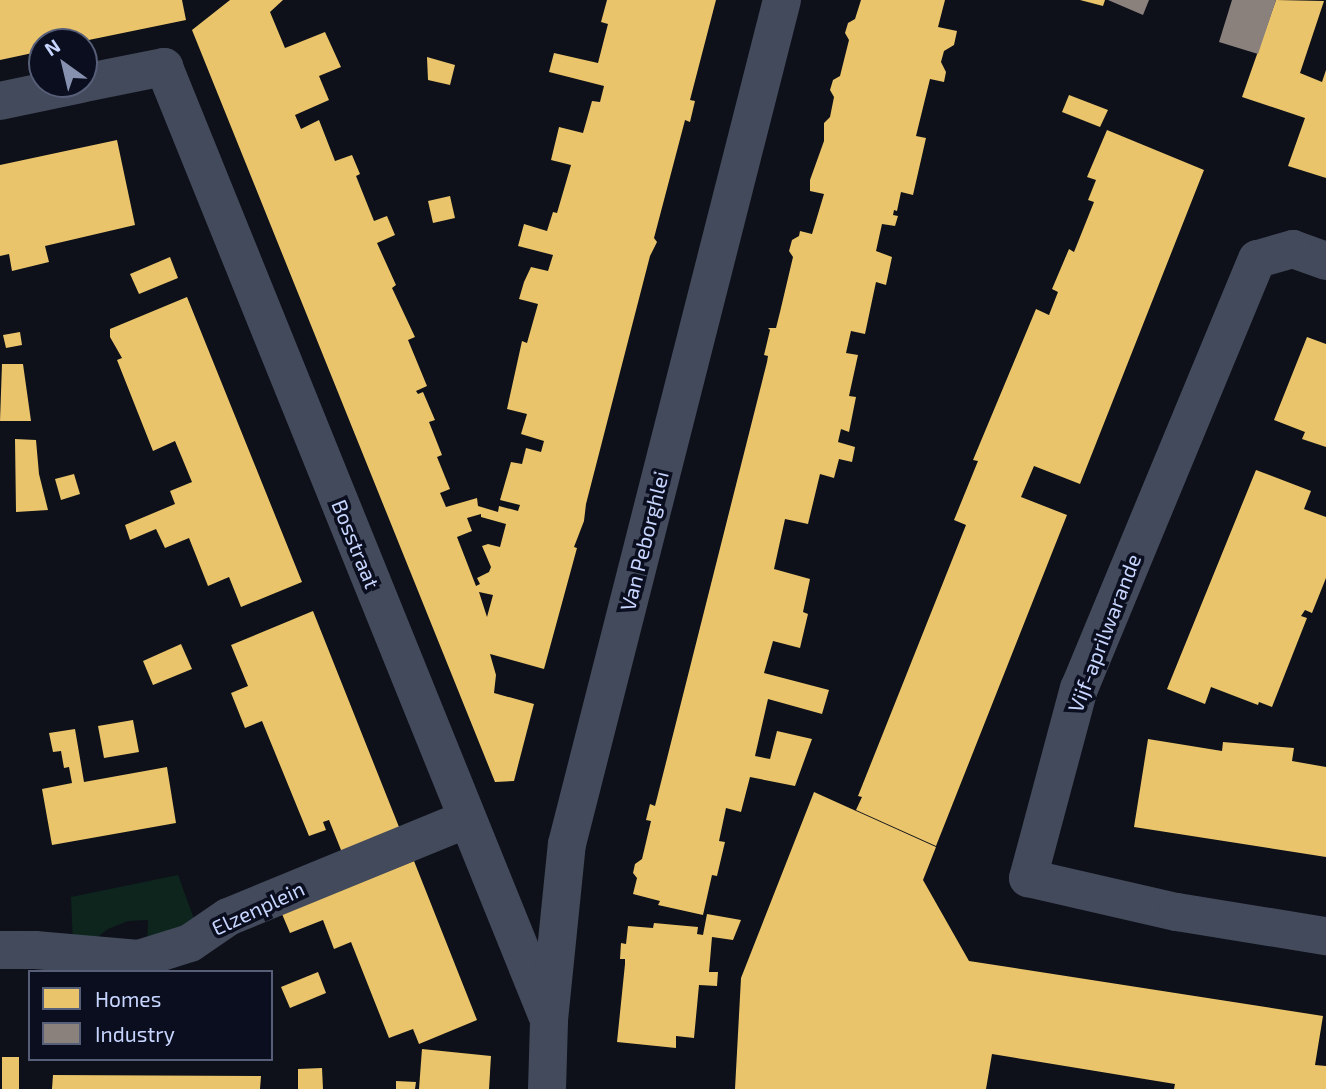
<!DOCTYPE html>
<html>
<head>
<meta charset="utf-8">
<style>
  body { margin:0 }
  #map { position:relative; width:1326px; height:1089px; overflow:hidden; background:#0e111a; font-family:"Exo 2",sans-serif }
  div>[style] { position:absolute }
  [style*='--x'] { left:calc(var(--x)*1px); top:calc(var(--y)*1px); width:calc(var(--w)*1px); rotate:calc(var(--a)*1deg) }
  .green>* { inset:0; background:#0d251d }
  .homes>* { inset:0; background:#e9c46a }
  .industry>* { inset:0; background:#8a817c }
  .pedestrian>* { height:38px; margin:-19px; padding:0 19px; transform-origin:19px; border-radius:19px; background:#434a5b }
  .minor>* { height:38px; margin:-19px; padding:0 19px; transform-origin:19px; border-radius:19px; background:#434a5b }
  span { translate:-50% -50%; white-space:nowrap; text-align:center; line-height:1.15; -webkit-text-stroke:7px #0a0e1e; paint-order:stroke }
  .street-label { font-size:21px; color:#c7d5ff }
  .legend { position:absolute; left:28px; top:970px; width:245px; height:91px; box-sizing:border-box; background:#0a0e1e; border:2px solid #565e78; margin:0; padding:9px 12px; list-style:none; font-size:21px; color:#c7d5ff }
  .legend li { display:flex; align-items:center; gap:14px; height:35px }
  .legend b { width:35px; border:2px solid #565e78 }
  .north { position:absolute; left:28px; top:28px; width:70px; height:70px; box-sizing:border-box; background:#0a0e1e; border:2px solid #565e78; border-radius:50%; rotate:326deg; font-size:19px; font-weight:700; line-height:28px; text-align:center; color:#c7d5ff }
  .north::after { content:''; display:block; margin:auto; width:24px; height:32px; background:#8690af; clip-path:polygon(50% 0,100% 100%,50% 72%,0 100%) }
</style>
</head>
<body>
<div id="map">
  <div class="green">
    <div style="clip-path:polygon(178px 875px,197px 927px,147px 948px,148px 920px,128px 921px,108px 929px,91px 942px,73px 945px,71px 897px)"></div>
  </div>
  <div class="homes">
    <div style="clip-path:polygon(0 0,182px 0,186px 20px,79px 42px,42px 42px,42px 51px,0 60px)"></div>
    <div style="clip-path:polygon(evenodd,230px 0,283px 0,270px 12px,285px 48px,325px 32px,341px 67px,319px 76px,329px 100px,295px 115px,301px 129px,319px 120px,335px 161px,352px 155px,360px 174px,356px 176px,374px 221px,387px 216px,395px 235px,377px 243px,396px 285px,392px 288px,415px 337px,408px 340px,427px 386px,416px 391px,418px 394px,423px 392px,435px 420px,429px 422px,442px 455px,437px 457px,450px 489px,440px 493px,446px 507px,477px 498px,478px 506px,498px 512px,499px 506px,518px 511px,520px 505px,500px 500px,511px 462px,522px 464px,526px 448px,541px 452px,544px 441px,521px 434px,527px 414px,507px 409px,522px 341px,527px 343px,538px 304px,519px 299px,524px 282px,531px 267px,548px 271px,553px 255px,518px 246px,524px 224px,547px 231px,553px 212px,557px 213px,571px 165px,551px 160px,559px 127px,583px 133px,592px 101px,600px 102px,604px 86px,549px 72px,554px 53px,598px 63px,608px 24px,601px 22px,607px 0,716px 0,690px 100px,695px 101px,690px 122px,685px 120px,684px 124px,654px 238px,657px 242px,650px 256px,586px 504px,584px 521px,574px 547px,577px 548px,544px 669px,490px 654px,496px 675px,494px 693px,534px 704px,514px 781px,495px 782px,192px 30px,230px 0,481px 514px,481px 517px,506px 524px,500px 547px,488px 544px,482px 546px,491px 567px,489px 572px,477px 578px,480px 584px,476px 586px,457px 537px,472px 531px,467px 518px,481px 514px,230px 0,479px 592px,493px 595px,487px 617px,479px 592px)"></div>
    <div style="clip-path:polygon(861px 0,945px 0,938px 27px,957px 31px,954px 45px,944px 51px,941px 62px,946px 72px,944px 82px,930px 79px,916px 136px,926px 138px,913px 195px,901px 192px,897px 211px,894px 210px,893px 215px,898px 216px,895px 226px,882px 224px,876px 251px,892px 257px,886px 285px,876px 282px,865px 334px,851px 331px,846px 353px,858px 355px,849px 396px,856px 397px,849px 432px,841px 429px,838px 442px,855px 447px,852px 462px,839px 459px,834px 478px,820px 474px,808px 524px,785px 519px,774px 569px,810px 579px,803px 612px,808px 614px,800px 648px,773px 641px,764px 673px,829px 690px,822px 714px,768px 699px,755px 756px,770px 759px,777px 731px,812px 739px,795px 786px,750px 777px,741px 812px,726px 808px,719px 841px,725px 842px,717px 876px,712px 875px,703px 915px,658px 905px,660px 901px,633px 894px,637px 878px,633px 873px,635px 864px,642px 859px,651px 821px,646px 820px,650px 804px,655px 806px,767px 362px,768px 356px,764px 355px,770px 330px,768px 328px,776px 328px,780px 312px,793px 257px,789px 251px,792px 240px,799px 236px,800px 231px,812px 234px,824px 194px,810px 191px,810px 180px,824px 141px,824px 123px,830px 117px,834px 97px,830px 90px,833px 80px,840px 76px,849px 40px,845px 33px,848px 23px,855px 19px)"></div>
    <div style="clip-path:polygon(1080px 0,1105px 0,1103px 6px)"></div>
    <div style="clip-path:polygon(1276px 0,1324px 1px,1300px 73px,1322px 82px,1326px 70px,1326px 178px,1288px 166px,1305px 118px,1242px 97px)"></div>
    <div style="clip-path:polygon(427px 57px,455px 65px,450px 85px,428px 80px)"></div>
    <div style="clip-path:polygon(1069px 95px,1108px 110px,1100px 127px,1062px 112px)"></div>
    <div style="clip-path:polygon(1107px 130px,1204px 170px,1080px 484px,1034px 466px,1021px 497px,1067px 515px,936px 846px,856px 810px,862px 797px,858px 796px,966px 525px,954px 520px,978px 461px,973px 460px,1036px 309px,1049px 315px,1058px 292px,1052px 289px,1069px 249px,1074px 252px,1094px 202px,1088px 200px,1096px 180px,1087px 177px)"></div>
    <div style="clip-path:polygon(117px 140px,135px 225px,45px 246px,49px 262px,12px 271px,9px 254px,0 256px,0 165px)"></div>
    <div style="clip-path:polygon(450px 196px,455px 218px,433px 223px,428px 201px)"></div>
    <div style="clip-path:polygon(170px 257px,178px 278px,139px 294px,130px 274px)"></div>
    <div style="clip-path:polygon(187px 297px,302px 582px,241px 607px,229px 577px,208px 586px,189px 538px,165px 548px,156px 529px,130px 540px,125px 525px,175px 504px,170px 491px,192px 482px,175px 441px,153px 451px,117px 360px,122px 358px,110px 337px,110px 329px)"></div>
    <div style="clip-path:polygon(20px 332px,22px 345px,6px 348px,3px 335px)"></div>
    <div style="clip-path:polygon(1307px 337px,1326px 344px,1326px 447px,1302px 439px,1305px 432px,1274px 420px)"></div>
    <div style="clip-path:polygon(2px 364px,23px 364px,31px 421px,0 421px)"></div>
    <div style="clip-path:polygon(15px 439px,36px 440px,39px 474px,48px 510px,16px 512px)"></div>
    <div style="clip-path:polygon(1256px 470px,1311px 491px,1304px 509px,1326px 517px,1326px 578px,1312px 613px,1305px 610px,1301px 616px,1307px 618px,1272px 707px,1259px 702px,1258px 705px,1211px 687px,1205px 704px,1167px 689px)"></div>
    <div style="clip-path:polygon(74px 474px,80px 494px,61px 500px,55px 479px)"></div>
    <div style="clip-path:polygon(313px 611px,401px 832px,343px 855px,329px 820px,323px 822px,326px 830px,309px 836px,262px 721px,245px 728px,231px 693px,248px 686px,231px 645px)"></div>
    <div style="clip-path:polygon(181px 644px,192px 669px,153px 685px,143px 661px)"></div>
    <div style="clip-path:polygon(133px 720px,139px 752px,104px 758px,98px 726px)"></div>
    <div style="clip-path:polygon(75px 729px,84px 782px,167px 767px,176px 823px,52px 845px,42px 789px,72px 783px,69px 767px,64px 768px,61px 751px,53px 752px,49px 733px)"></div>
    <div style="clip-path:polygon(1148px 739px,1222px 751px,1223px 742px,1294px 748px,1292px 761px,1326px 767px,1326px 857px,1134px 827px)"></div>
    <div style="clip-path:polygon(814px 792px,936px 847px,923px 880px,969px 961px,1323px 1016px,1315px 1065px,1326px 1066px,1326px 1089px,1174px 1089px,1175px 1084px,992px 1054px,986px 1089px,735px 1089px,741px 978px)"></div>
    <div style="clip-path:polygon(414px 861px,477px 1020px,419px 1044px,413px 1029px,389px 1038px,351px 942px,334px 949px,323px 920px,290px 933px,282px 914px)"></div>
    <div style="clip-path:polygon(707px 914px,741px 920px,733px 940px,712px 937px,709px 972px,718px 972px,717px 986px,699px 985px,694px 1038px,676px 1036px,676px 1048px,617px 1042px,625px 964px,625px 959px,620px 959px,621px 943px,626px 944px,628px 926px,653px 928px,654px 923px,698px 927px,697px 934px,703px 935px)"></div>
    <div style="clip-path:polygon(318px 972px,326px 993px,290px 1008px,281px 987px)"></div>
    <div style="clip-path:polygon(422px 1049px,491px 1056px,489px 1089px,419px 1089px)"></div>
    <div style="clip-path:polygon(2px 1057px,19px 1057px,19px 1089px,2px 1089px)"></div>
    <div style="clip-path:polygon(322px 1068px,323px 1089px,298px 1089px,298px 1069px)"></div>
    <div style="clip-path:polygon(53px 1075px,261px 1076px,260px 1089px,52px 1089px)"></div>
    <div style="clip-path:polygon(396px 1081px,416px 1082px,415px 1089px,396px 1089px)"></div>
  </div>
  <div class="industry">
    <div style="clip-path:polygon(1108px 0,1149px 0,1143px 15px)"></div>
    <div style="clip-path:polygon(1232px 0,1276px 0,1258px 54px,1219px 42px)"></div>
  </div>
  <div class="pedestrian">
    <div style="--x:228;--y:917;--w:258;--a:-22.3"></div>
  </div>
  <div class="minor">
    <div style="--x:84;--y:83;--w:82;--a:-11.3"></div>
    <div style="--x:164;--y:67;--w:1022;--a:68"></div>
    <div style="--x:0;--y:101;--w:83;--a:-11.9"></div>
    <div style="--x:1326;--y:261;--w:35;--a:-160"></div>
    <div style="--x:1293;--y:249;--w:37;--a:164"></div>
    <div style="--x:1257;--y:259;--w:464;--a:112.5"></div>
    <div style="--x:1079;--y:688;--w:197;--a:105"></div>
    <div style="--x:1028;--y:878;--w:153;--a:12.9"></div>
    <div style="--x:1177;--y:912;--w:151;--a:9.2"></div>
    <div style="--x:0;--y:950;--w:35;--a:0"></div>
    <div style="--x:35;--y:950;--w:104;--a:4.9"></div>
    <div style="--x:139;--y:959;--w:53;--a:-17.4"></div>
    <div style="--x:190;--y:943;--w:46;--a:-34.4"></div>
    <div style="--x:547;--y:1089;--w:69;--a:-88.3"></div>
    <div style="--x:549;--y:1020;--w:177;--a:-84.2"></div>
    <div style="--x:567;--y:844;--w:871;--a:-75.71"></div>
  </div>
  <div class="street-label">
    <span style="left:644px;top:541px;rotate:-76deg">Van Peborghlei</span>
    <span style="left:356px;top:544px;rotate:68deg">Bosstraat</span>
    <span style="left:1104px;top:633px;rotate:-69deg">Vijf-aprilwarande</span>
    <span style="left:258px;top:908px;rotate:-25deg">Elzenplein</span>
  </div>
  <ul class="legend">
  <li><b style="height:19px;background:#e9c46a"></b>Homes</li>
  <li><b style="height:19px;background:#8a817c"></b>Industry</li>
  </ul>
  <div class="north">N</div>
</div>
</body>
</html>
